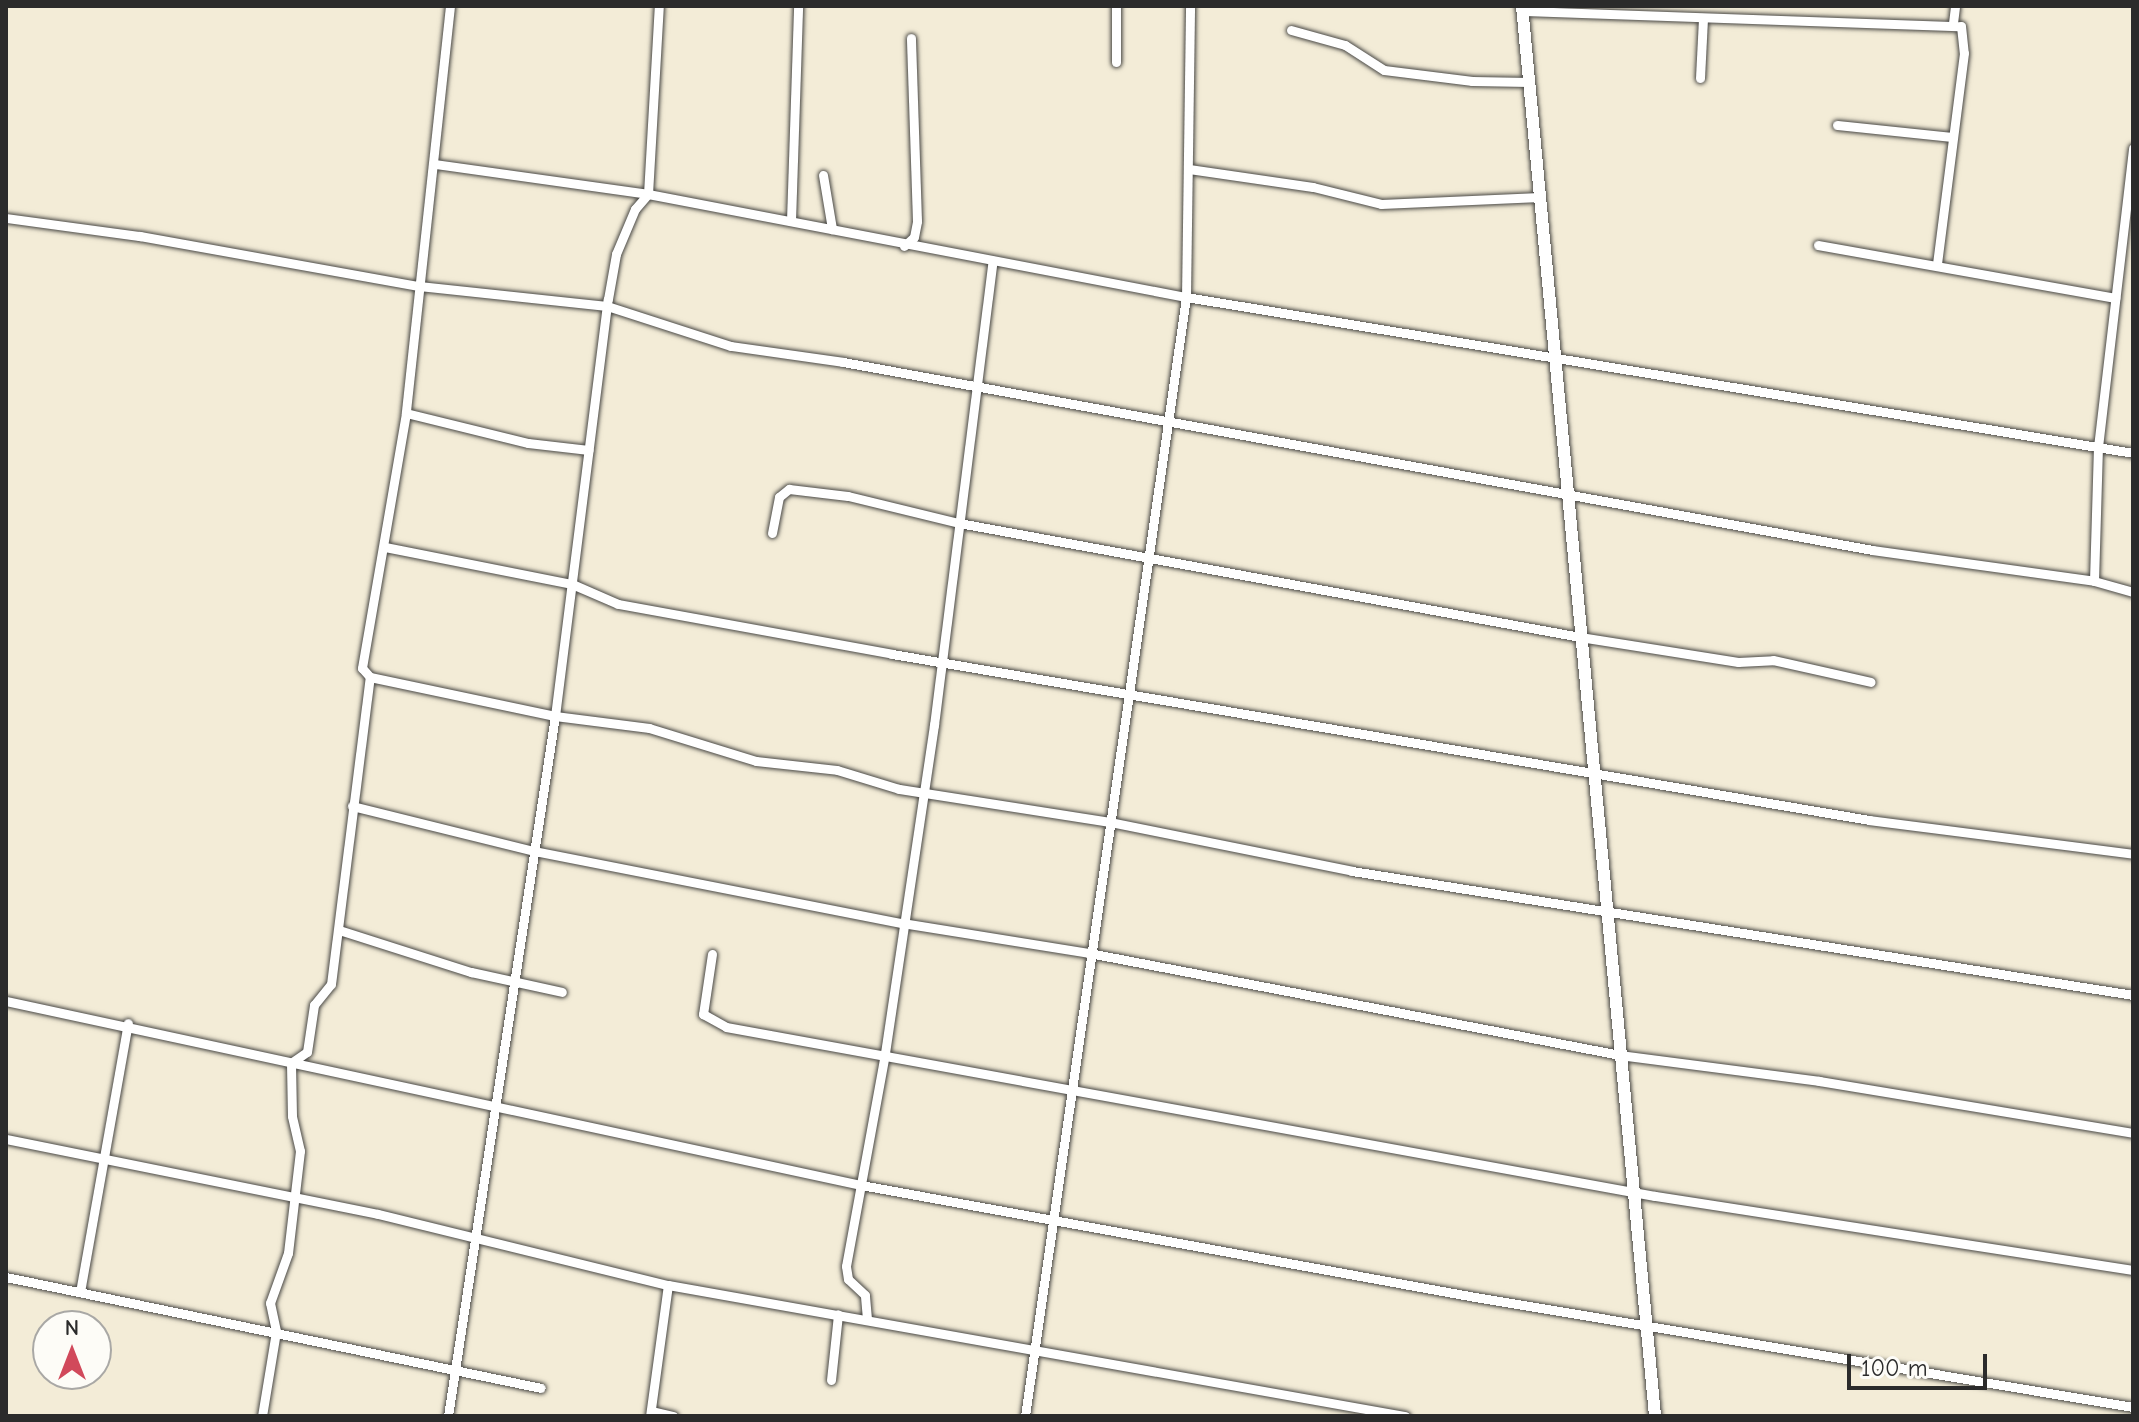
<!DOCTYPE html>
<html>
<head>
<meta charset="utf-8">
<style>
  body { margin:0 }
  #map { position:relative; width:2139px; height:1422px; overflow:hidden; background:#f3ecd7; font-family:"Comic Neue",sans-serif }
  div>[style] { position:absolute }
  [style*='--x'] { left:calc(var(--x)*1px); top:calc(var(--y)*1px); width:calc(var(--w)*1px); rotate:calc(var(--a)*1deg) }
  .roads { filter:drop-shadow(0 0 2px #494845) drop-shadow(0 0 2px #494845) }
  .minor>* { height:9px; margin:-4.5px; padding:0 4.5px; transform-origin:4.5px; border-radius:4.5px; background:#fff }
  .tertiary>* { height:12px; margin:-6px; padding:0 6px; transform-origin:6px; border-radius:6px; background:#fff }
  span { translate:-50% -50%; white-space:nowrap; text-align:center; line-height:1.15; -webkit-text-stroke:6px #fdfcf7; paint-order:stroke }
  .frame { position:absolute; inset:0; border:8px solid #2b2b2b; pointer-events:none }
  .north { position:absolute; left:32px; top:1310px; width:80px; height:80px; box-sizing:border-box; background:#fdfcf7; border:2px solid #a9a8a5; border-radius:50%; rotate:0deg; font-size:22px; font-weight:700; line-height:32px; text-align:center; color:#2b2b2b }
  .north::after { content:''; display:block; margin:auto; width:28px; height:36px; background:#d1495b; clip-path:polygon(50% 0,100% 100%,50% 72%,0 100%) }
  .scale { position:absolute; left:1847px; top:1354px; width:140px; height:36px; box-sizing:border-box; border:4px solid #2b2b2b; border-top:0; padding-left:10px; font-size:24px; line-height:28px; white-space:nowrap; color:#2b2b2b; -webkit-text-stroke:6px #fdfcf7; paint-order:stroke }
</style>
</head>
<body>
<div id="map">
  <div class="roads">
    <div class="minor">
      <div style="--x:450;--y:6;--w:409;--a:96.2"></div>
      <div style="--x:406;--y:413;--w:259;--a:99.8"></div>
      <div style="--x:362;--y:668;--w:12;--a:48"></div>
      <div style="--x:370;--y:677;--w:189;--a:11.9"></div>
      <div style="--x:555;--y:716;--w:95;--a:7.3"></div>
      <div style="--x:649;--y:728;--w:112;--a:17.1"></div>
      <div style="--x:756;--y:761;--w:81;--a:6.3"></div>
      <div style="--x:837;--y:770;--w:65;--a:17"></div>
      <div style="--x:899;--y:789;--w:214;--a:8.9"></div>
      <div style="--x:1110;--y:822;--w:247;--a:11.4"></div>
      <div style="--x:1352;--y:871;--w:791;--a:9.02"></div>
      <div style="--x:1522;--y:11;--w:439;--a:2"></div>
      <div style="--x:1961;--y:26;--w:27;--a:84"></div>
      <div style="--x:1964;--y:53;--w:214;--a:97.3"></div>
      <div style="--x:1953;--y:23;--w:17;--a:-83"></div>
      <div style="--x:1291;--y:30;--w:56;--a:15.5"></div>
      <div style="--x:1345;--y:45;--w:46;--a:32.7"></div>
      <div style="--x:1384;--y:70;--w:89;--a:7.1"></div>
      <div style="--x:1472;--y:81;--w:57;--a:1"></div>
      <div style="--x:1116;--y:62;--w:56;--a:-90"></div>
      <div style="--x:1700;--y:78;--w:60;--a:-87.1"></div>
      <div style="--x:1837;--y:125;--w:116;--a:6"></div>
      <div style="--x:435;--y:164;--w:215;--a:8"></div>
      <div style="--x:648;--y:194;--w:548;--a:10.84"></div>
      <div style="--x:1186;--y:297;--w:960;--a:9.35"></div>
      <div style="--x:1189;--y:169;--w:125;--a:8.3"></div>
      <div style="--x:1313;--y:187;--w:70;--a:14"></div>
      <div style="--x:1381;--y:204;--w:159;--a:-2.5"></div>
      <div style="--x:823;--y:175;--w:55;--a:80.5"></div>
      <div style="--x:6;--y:218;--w:135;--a:7.7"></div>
      <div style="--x:140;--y:236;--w:283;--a:10.2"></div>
      <div style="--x:419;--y:286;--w:189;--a:6.1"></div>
      <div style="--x:607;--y:306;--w:130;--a:17.9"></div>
      <div style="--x:731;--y:346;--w:113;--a:8.1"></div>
      <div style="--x:843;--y:362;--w:1046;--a:10.35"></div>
      <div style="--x:1872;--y:550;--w:224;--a:7.9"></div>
      <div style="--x:2094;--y:581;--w:41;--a:15.8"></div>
      <div style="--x:791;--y:221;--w:215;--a:-88.1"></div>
      <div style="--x:1818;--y:245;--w:302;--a:10.1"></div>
      <div style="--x:904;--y:246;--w:13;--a:-42"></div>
      <div style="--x:914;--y:237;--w:16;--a:-79"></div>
      <div style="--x:917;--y:221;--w:183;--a:-91.9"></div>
      <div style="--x:406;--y:413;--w:126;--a:13.8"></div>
      <div style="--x:528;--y:443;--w:61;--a:6.5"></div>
      <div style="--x:772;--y:533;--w:37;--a:-79"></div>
      <div style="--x:779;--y:497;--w:13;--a:-39"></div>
      <div style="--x:789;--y:489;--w:59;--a:6.8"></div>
      <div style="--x:848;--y:496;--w:114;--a:13.7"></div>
      <div style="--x:959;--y:523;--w:631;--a:10.4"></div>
      <div style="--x:1580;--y:637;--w:160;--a:9"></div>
      <div style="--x:1738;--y:662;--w:35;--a:-3"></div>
      <div style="--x:1773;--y:660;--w:100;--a:12.7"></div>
      <div style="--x:385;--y:547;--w:191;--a:11.2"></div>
      <div style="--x:572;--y:584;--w:50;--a:23.5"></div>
      <div style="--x:618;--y:604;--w:279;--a:10.3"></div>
      <div style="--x:892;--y:654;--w:991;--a:9.64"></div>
      <div style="--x:1869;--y:820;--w:266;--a:7.3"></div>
      <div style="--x:2094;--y:581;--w:134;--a:-88.3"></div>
      <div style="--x:2098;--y:447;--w:301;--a:-83.3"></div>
      <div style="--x:352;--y:806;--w:187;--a:13.9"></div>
      <div style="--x:534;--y:851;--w:375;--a:11.1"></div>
      <div style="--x:902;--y:923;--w:189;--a:9.1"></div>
      <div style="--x:1089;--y:953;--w:541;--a:10.87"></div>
      <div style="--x:1620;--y:1055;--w:201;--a:7.4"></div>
      <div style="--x:1819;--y:1081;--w:318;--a:9.4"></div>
      <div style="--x:339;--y:930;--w:139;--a:17.7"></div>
      <div style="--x:471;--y:972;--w:93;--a:12.4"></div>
      <div style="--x:712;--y:954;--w:61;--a:98.5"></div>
      <div style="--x:703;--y:1014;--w:26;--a:29"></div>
      <div style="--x:726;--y:1027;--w:944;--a:10.31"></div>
      <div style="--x:1655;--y:1196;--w:484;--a:8.8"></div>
      <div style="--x:6;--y:1001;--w:875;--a:12.15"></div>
      <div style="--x:861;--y:1185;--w:624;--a:10.34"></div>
      <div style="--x:1475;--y:1297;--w:667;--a:9.49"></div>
      <div style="--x:6;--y:1139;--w:379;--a:11.4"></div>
      <div style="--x:378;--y:1214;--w:299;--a:13.8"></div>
      <div style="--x:668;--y:1285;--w:749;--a:10.08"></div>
      <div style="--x:6;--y:1277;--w:546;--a:11.72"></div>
      <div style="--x:80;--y:1292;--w:273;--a:-79.9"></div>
      <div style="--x:867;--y:1319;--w:24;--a:-95"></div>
      <div style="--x:865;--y:1295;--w:23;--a:-137"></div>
      <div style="--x:848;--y:1279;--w:13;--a:-99"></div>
      <div style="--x:846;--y:1266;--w:217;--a:-79.6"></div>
      <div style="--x:885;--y:1053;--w:332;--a:-81.5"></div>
      <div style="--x:934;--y:725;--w:468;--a:-82.8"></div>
      <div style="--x:831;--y:1380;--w:66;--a:-83.9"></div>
      <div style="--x:651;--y:1411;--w:23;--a:13"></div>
      <div style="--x:262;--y:1416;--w:86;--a:-80.6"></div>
      <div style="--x:276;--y:1331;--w:29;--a:-102"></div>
      <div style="--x:270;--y:1303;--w:53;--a:-70.2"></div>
      <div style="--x:288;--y:1253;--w:103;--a:-83.3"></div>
      <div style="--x:300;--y:1151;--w:36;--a:-103"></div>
      <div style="--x:292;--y:1116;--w:53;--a:-91.1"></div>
      <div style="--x:291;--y:1063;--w:19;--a:-35"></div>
      <div style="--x:307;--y:1052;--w:48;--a:-81.5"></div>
      <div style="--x:314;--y:1005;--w:27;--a:-51"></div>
      <div style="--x:331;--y:984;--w:309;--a:-82.8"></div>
      <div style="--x:448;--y:1416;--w:708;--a:-81.31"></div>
      <div style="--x:555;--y:716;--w:420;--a:-82.8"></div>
      <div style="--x:608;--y:299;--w:46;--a:-79.9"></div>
      <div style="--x:616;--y:254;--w:49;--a:-67.1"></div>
      <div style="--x:635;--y:209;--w:20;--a:-49"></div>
      <div style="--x:648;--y:194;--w:188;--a:-86.7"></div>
      <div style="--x:650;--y:1416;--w:132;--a:-82.2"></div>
      <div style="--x:1025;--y:1416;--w:1131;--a:-81.81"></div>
      <div style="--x:1186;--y:297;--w:291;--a:-89.2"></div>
    </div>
    <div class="tertiary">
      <div style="--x:1522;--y:6;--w:1416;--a:84.61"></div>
    </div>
  </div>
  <div class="frame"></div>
  <div class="north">N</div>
  <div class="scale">100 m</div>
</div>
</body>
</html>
